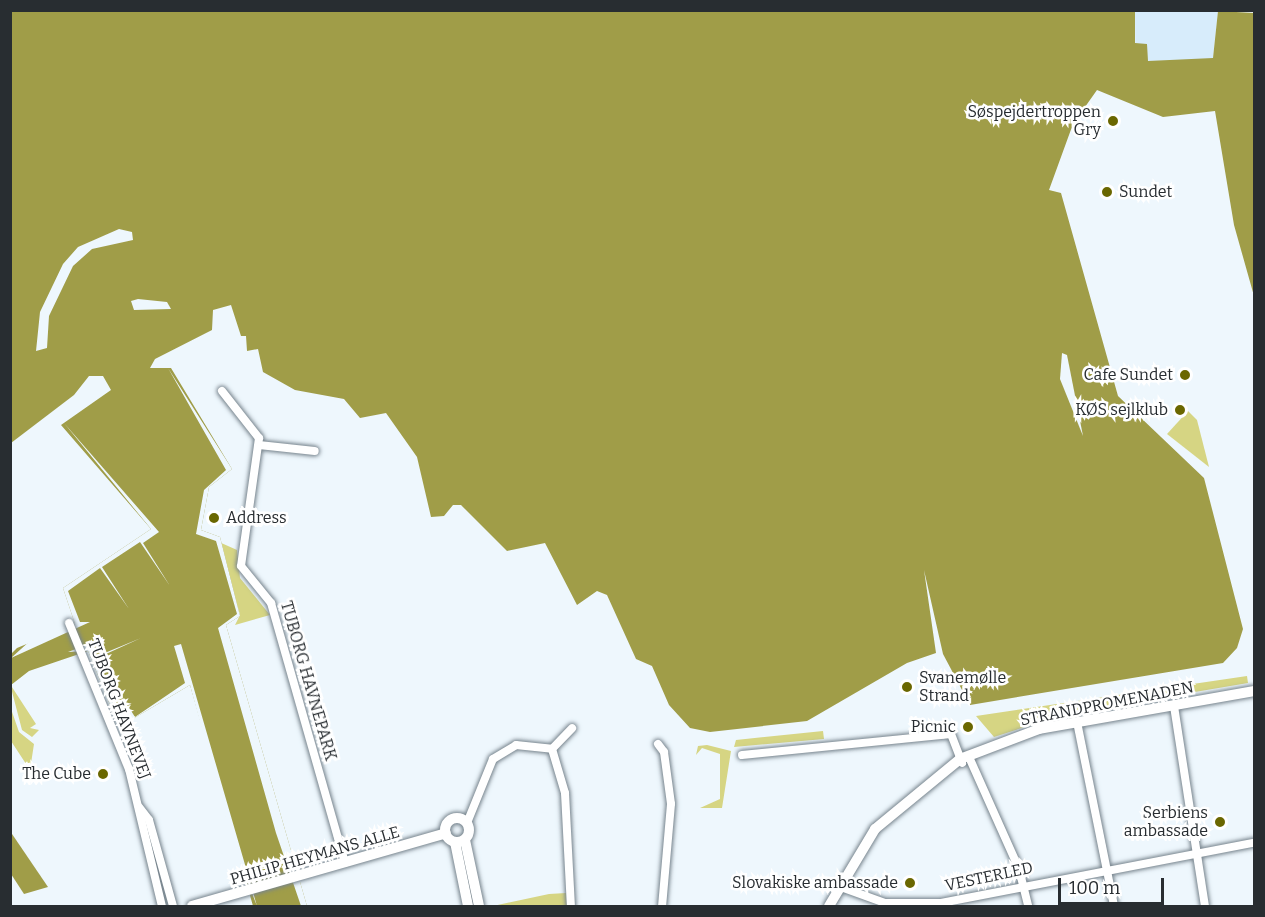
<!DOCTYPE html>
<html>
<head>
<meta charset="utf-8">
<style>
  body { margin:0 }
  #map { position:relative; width:1265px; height:917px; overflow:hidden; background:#eef7fd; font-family:Bitter,serif }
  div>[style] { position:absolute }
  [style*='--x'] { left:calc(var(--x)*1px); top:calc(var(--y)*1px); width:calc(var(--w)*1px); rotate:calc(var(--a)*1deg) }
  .built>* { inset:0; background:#d7ecfb }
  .green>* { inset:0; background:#d6d583 }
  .water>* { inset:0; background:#a09d48 }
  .pier>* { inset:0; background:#eef7fd }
  .roads { filter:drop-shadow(0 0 2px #77848d) drop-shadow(0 0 2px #77848d) }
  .minor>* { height:8px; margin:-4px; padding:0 4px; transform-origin:4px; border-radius:4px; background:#fff }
  .tertiary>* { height:10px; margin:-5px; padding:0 5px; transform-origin:5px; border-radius:5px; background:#fff }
  .tertiary>.ring { margin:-5px; padding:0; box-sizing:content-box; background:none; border:10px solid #fff; border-radius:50% }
  .dots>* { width:16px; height:16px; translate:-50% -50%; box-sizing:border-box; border:3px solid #fff; border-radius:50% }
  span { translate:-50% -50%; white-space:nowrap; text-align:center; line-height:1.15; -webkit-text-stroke:5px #fff; paint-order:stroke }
  .poi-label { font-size:16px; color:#282d31 }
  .right { translate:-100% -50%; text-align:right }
  .left { translate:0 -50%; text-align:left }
  .street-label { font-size:16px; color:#282d31 }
  .frame { position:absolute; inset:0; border:12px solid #282d31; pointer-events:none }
  .scale { position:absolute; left:1058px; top:878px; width:106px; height:27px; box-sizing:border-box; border:3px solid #282d31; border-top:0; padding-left:8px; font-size:18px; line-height:21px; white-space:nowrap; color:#282d31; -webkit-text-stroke:4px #fff; paint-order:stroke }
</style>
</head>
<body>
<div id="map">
  <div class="built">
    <div style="clip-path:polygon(1135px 11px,1218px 11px,1213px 58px,1163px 117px,1136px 103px)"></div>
  </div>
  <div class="green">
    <div style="clip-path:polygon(1188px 411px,1197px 420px,1209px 467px,1167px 434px)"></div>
    <div style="clip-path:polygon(219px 542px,237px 550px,240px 578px,270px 615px,235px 625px,240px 615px)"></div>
    <div style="clip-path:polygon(1247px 676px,1248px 683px,1065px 714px,994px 737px,976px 716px)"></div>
    <div style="clip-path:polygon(10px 684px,36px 724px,30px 728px,39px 730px,32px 737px,22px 730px)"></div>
    <div style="clip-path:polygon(10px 706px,19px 732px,34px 744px,30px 770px,11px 741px)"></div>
    <div style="clip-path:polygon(823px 731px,824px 739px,734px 747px,736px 740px)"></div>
    <div style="clip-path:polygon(707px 745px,731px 751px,722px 808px,700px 808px,720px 799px,720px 754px,702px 748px,696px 755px,698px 746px)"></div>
    <div style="clip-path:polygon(566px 893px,567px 906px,493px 906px,549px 894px)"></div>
  </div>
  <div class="water">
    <div style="clip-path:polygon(1135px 10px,1135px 43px,1147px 44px,1148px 61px,1213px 58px,1218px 11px,1254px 13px,1254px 296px,1234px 225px,1215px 111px,1163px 117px,1097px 90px,1073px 124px,1049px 190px,1061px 193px,1118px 396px,1204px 478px,1243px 629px,1237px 648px,1223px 663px,970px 705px,943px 654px,924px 570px,936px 653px,907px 663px,807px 721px,710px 732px,690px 728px,669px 705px,652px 666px,636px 659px,607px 595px,597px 591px,577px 605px,545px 543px,507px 551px,461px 505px,453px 505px,444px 516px,431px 517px,417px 457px,386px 413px,360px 418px,344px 399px,295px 390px,263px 372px,258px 349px,247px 351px,246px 336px,241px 336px,231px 305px,213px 310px,212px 330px,155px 359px,150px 368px,171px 368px,232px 469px,209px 487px,201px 530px,220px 537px,240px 616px,226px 625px,307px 906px,253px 906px,190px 685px,119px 727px,88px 651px,29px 671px,11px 685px,11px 654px,17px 648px,75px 624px,63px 588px,151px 529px,61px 425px,111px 390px,103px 376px,89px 376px,74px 395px,11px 443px,11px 11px)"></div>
    <div style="clip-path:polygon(10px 831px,48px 887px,24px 894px,11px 874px)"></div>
  </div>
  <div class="pier">
    <div style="clip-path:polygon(119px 229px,132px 232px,133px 240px,92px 249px,73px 266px,49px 316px,47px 348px,36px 351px,40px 312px,63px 264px,78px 247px)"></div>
    <div style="clip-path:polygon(138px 299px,167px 302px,171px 309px,134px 310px,131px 301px)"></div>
    <div style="clip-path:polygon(1062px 353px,1067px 355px,1083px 436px,1060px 379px)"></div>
    <div style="clip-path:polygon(168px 368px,232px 469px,209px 487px,201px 530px,220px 537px,240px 616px,226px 625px,307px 906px,301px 906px,276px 833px,218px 628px,237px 614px,216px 541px,196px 534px,204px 490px,226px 470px)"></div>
    <div style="clip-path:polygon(64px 423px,159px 532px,143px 543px,170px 586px,140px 542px,102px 567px,129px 609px,100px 568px,68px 591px,80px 622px,90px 622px,11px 658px,31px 640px,75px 624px,63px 588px,151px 529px)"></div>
    <div style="clip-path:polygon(141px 638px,95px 659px,116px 710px,128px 706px,135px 717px,185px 683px,174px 646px,181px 644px,257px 906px,233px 845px,190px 685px,119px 727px,88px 651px,68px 652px,89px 644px,95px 657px)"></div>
  </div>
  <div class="roads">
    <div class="minor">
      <div style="--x:222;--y:391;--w:60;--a:51.8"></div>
      <div style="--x:259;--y:438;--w:129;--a:98"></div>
      <div style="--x:241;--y:566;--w:48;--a:51"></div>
      <div style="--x:271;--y:603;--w:270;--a:74.1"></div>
      <div style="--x:259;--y:445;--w:56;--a:6.1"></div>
      <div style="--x:69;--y:623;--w:158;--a:67.7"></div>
      <div style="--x:129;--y:769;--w:141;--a:76.5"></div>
      <div style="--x:1174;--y:706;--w:202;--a:81.2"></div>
      <div style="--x:1077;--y:722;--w:188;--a:78.6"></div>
      <div style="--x:658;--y:744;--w:10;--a:53"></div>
      <div style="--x:664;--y:752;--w:52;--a:82.3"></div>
      <div style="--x:671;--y:804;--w:102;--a:95"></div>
      <div style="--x:552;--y:749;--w:46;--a:73.5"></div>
      <div style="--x:565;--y:793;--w:113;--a:87"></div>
      <div style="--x:552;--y:749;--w:29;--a:-46"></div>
      <div style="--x:742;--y:755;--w:210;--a:-5.7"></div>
      <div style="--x:951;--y:734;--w:31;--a:69"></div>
      <div style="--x:969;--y:757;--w:123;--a:65.9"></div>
      <div style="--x:1019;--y:869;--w:38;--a:76"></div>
      <div style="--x:139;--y:807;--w:16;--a:52"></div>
      <div style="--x:149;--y:820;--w:89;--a:74.4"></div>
      <div style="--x:467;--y:823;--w:69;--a:-67.9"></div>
      <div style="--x:493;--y:759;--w:27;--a:-31"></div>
      <div style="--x:516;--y:745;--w:36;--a:6"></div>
      <div style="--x:838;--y:886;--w:50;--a:19.9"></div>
      <div style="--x:885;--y:903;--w:56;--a:0"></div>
      <div style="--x:941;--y:903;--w:319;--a:-10.9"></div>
    </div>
    <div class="tertiary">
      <div class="ring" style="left:445px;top:818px;width:14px;height:14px"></div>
      <div style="--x:465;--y:840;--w:67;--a:78"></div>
      <div style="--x:455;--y:842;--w:65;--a:78.5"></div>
      <div style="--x:192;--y:906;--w:264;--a:-16"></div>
      <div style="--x:829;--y:906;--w:90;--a:-59.1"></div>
      <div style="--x:875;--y:829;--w:110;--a:-39.5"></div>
      <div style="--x:960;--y:759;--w:85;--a:-20.8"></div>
      <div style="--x:1039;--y:729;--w:218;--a:-10"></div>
    </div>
  </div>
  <div class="dots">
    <div style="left:1113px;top:121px;background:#6a6700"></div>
    <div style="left:1107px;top:192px;background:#6a6700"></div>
    <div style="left:1185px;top:375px;background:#6a6700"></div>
    <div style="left:1180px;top:410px;background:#6a6700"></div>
    <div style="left:214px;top:518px;background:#6a6700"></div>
    <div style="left:907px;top:687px;background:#6a6700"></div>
    <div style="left:968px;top:727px;background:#6a6700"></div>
    <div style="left:103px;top:774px;background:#6a6700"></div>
    <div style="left:1220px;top:822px;background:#6a6700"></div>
    <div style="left:910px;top:883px;background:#6a6700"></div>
  </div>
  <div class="poi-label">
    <span class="right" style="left:1101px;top:121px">Søspejdertroppen<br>Gry</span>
    <span class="left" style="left:1119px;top:192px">Sundet</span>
    <span class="right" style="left:1173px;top:375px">Cafe Sundet</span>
    <span class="right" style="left:1168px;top:410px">KØS sejlklub</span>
    <span class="left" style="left:226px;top:518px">Address</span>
    <span class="left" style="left:919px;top:687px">Svanemølle<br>Strand</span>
    <span class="right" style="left:956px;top:727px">Picnic</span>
    <span class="right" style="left:91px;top:774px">The Cube</span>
    <span class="right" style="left:1208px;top:822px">Serbiens<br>ambassade</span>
    <span class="right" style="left:898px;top:883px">Slovakiske ambassade</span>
  </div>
  <div class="street-label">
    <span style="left:308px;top:681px;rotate:74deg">TUBORG HAVNEPARK</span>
    <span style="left:1107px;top:704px;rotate:-11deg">STRANDPROMENADEN</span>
    <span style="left:119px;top:709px;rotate:69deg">TUBORG HAVNEVEJ</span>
    <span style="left:315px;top:856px;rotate:-16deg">PHILIP HEYMANS ALLE</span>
    <span style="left:989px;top:877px;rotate:-12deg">VESTERLED</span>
  </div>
  <div class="frame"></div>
  <div class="scale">100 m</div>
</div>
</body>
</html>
